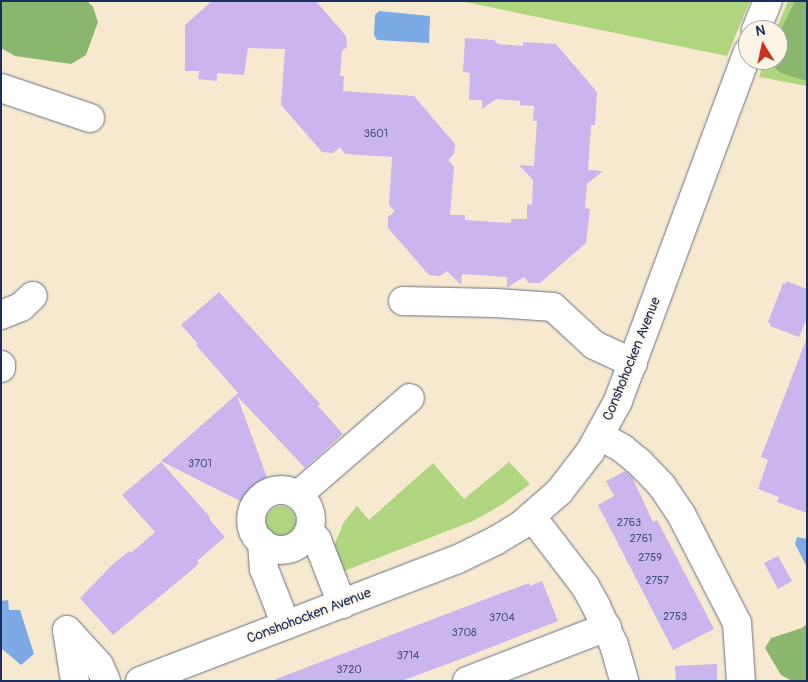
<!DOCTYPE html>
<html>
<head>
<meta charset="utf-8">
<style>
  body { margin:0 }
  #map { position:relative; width:808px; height:682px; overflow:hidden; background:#f6e9cf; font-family:Pangolin,sans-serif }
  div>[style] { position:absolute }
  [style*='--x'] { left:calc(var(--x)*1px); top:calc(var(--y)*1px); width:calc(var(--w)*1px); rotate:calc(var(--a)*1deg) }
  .green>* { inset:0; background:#afd57f }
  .round { border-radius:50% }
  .forest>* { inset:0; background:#8bb66e }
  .water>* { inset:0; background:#7baae5 }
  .building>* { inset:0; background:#cbb5ee }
  .roads { filter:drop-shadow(0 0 1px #687086) drop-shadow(0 0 1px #687086) }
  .minor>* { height:28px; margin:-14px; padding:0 14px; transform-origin:14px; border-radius:14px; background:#fff }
  .minor>.ring { margin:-14px; padding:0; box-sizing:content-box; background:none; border:28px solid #fff; border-radius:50% }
  span { translate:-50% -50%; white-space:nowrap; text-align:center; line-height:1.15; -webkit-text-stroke:4px #fcf5e5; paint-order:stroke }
  .number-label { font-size:11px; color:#475082 }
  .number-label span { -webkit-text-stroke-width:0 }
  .street-label { font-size:14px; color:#1b2f5e }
  .frame { position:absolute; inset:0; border:2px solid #1b2f5e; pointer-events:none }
  .north { position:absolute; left:738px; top:20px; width:50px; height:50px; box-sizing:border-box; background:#fcf5e5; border:1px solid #a2a6af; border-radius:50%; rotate:350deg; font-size:14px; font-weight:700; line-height:20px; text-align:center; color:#1b2f5e }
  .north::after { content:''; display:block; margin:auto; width:18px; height:22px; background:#c8321e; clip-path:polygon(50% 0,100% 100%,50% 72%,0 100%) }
</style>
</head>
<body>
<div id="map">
  <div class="green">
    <div style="clip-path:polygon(460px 1px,750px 1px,727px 56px)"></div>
    <div style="clip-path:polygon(788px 1px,807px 1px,807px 86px,759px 77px,765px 60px,778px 60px,778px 30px,776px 30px)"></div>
    <div style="clip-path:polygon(509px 462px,530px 484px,503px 504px,473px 521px,339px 573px,332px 550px,344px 522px,357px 506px,369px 520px,433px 463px,464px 499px)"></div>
    <div class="round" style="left:266px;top:506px;width:30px;height:30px"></div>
  </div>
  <div class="forest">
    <div style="clip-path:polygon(1px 1px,87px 1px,93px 7px,98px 22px,86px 55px,71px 64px,15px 56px,1px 48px)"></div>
    <div style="clip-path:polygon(795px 1px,807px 1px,807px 81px,781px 73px,776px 69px,772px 60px,778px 60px,778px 36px)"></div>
    <div style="clip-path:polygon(807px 624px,807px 681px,792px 681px,781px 675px,765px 648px,771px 638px,802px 628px)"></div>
  </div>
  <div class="water">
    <div style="clip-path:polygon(379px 11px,430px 16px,429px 43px,377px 40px,374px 35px,375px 15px)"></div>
    <div style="clip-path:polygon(797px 537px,807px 539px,807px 567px,795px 544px)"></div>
    <div style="clip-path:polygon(8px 600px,9px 610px,20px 610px,34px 654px,21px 665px,1px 648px,1px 601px)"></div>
  </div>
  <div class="building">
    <div style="clip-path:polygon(212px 1px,316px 1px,346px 36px,347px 47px,342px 51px,340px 76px,344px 76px,343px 91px,414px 96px,455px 144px,454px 154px,448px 160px,454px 167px,450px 215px,465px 215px,465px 220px,511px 223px,511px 219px,527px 219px,527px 204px,532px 205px,533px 180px,519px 165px,534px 166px,537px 121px,533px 121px,534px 106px,520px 105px,520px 101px,496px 99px,482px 109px,482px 100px,469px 100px,470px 73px,463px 72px,465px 38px,494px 40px,498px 44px,523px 46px,523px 42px,556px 44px,597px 92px,595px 125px,591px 125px,588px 170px,603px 171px,587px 184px,585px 208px,590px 209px,586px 243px,540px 283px,529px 283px,524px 277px,507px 288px,507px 277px,462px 274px,461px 285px,447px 271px,440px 276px,429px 275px,388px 228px,388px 217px,395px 211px,389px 205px,392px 157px,345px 154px,340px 147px,333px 153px,322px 152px,281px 105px,285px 49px,248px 48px,244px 75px,217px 73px,217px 81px,198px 79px,199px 71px,185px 71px,185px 25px)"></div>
    <div style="clip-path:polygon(786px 281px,807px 289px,807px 318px,799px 337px,770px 326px,771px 324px,768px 322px,783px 283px,786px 284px)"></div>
    <div style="clip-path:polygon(219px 292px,320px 404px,318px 406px,343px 434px,305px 468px,237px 396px,268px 480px,258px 483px,247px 493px,242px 502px,161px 461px,238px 393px,196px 345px,198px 344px,181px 325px)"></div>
    <div style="clip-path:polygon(806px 340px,807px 341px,807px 513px,777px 502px,779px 497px,758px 489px,768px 460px,761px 457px)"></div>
    <div style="clip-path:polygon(161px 462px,210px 517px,209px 519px,225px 537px,197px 561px,199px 563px,193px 569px,113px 635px,80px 598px,112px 565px,129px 551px,131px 553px,155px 532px,122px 495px)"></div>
    <div style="clip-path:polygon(625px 471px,632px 477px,653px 522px,657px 520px,714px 629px,673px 650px,598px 505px,614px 496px,606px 481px)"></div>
    <div style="clip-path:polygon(778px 556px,792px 581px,778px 589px,764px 563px)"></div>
    <div style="clip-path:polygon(542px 581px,558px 621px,445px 665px,401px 681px,276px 681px,276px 679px,491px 597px,529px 583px,530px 586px)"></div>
    <div style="clip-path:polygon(717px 664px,717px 681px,676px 681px,675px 666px)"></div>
  </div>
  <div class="roads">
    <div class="minor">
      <div style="--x:756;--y:30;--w:31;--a:-68"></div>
      <div style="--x:1;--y:88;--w:94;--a:18.6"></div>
      <div style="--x:403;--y:301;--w:93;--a:1.2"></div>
      <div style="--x:496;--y:303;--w:57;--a:4"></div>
      <div style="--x:553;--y:307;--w:56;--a:42.8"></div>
      <div style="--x:594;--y:345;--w:43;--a:24.8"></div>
      <div style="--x:1;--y:315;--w:22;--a:-22"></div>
      <div style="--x:21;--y:307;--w:16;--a:-43"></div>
      <div style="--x:1;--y:365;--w:3;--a:90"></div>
      <div style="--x:600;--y:436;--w:26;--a:29"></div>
      <div style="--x:623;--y:449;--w:22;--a:39"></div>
      <div style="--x:640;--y:463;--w:32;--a:46"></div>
      <div style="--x:662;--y:486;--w:34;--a:56"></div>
      <div style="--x:681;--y:514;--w:123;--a:62.8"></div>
      <div style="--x:737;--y:623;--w:58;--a:86.1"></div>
      <div class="ring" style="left:251px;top:490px;width:32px;height:32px"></div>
      <div style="--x:298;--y:495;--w:148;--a:-40.9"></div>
      <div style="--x:532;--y:517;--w:87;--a:52.5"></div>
      <div style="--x:585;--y:586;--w:23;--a:61"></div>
      <div style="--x:596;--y:606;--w:43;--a:65.2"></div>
      <div style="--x:614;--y:645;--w:37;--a:74"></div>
      <div style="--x:309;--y:531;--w:12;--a:48"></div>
      <div style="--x:317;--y:540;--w:69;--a:68.7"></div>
      <div style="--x:262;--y:542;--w:27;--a:86"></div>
      <div style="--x:264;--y:569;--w:60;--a:68.6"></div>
      <div style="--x:67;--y:630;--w:47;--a:47.6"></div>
      <div style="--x:99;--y:665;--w:17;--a:66"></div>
      <div style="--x:67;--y:630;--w:52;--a:81.1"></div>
      <div style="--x:140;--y:681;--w:338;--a:-21"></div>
      <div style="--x:456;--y:560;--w:43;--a:-26"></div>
      <div style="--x:495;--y:541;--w:29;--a:-31"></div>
      <div style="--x:520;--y:526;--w:52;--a:-41.1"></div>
      <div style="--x:559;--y:492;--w:51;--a:-52.2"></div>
      <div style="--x:590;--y:452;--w:58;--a:-61.2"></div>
      <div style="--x:618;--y:401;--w:372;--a:-69.6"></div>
      <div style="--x:467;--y:681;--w:150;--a:-21.1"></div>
    </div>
  </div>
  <div class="number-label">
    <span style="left:376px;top:134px">3601</span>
    <span style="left:200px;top:464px">3701</span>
    <span style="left:629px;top:523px">2763</span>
    <span style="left:641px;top:539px">2761</span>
    <span style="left:650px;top:558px">2759</span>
    <span style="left:657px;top:581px">2757</span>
    <span style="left:675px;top:617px">2753</span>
    <span style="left:502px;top:618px">3704</span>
    <span style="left:464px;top:633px">3708</span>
    <span style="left:408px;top:656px">3714</span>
    <span style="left:349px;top:670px">3720</span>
  </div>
  <div class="street-label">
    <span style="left:632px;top:359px;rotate:-68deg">Conshohocken Avenue</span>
    <span style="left:309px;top:616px;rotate:-21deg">Conshohocken Avenue</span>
  </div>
  <div class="frame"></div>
  <div class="north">N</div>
</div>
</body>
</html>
